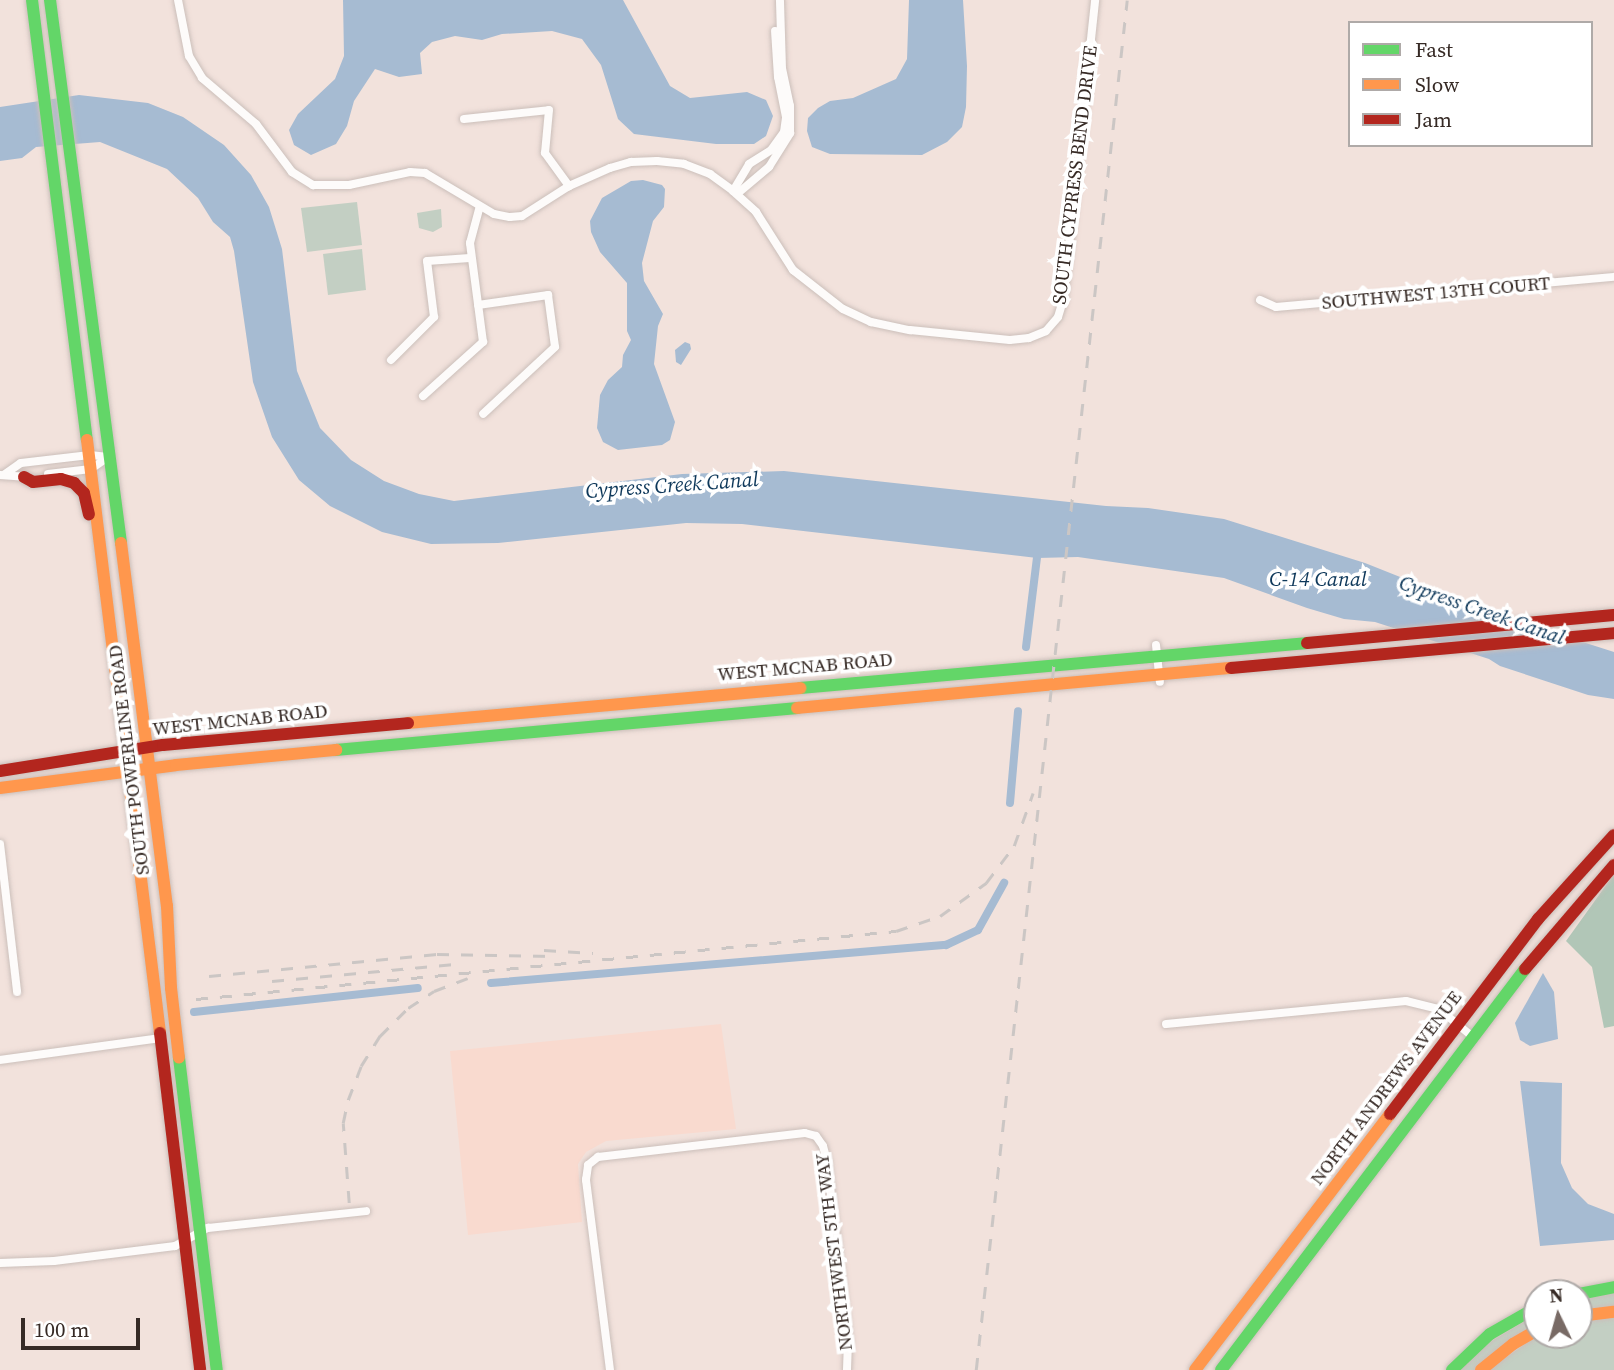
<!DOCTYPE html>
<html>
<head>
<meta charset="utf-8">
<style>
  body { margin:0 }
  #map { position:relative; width:1614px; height:1370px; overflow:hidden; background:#f2e2dc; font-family:"Source Serif 4",serif }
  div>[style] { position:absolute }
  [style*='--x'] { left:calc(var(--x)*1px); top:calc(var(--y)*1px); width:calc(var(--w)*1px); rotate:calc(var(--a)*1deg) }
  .built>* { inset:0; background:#f9dacf }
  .green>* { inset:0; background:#c3cfc3 }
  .forest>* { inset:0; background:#b1c6b7 }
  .water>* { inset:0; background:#a6bbd2 }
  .canal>* { height:8px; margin:-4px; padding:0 4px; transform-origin:4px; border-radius:4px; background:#a6bbd2 }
  .roads { filter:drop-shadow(0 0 2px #cbbfba) drop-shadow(0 0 2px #cbbfba) }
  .street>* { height:8px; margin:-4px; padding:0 4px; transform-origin:4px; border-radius:4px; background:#fdfbfa }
  .fast>* { height:12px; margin:-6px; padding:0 6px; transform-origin:6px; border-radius:6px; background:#63d668 }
  .slow>* { height:12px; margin:-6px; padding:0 6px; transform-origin:6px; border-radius:6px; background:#ff974d }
  .jam>* { height:12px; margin:-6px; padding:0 6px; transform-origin:6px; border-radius:6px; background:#b3261e }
  .rail>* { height:2.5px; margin-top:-1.25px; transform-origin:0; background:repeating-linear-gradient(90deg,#cbc6c4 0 12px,transparent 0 24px) }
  span { translate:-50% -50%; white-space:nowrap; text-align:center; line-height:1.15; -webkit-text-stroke:7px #fff; paint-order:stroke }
  .street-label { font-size:19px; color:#362a25 }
  .water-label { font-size:21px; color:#0e385a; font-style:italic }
  .legend { position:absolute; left:1348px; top:21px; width:245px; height:126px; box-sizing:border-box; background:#fff; border:2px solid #afaaa8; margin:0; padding:9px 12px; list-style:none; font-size:21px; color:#362a25 }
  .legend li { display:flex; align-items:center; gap:14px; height:35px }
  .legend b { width:35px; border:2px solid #afaaa8 }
  .north { position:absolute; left:1523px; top:1279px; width:70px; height:70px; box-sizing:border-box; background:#fff; border:2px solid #afaaa8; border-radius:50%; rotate:355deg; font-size:19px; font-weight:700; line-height:28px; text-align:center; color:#362a25 }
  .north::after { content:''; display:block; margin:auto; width:24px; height:32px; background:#786a65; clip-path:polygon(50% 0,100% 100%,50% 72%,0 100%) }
  .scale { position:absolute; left:21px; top:1318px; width:119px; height:32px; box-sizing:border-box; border:4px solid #362a25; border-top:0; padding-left:9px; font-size:21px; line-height:24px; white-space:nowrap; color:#362a25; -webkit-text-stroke:5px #fff; paint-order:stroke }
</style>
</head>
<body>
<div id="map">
  <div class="built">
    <div style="clip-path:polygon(721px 1024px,736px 1129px,606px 1141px,586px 1152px,578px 1164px,582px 1222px,468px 1235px,450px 1051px)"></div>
  </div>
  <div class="green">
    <div style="clip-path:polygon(357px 202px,362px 245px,307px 252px,301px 208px)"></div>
    <div style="clip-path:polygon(441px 209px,442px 227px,433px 232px,419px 228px,417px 213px)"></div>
    <div style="clip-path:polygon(362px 249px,366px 290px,328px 295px,323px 254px)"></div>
    <div style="clip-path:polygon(1614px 1293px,1614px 1308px,1579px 1312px,1579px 1300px)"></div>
    <div style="clip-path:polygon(1537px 1314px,1537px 1326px,1475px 1370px,1460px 1370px,1485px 1345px)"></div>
    <div style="clip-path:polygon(1614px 1317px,1614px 1370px,1488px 1370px,1538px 1335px,1579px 1335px,1579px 1320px)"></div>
  </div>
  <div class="forest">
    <div style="clip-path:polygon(1614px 874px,1614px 1026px,1604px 1028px,1592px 967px,1566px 941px)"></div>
  </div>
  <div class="water">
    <div style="clip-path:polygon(343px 0,623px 0,670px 86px,690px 98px,747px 92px,766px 100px,773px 116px,766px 136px,754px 144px,716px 144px,634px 134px,618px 119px,601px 65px,582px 39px,552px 31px,502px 34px,482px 40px,455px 36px,432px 42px,420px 53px,422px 74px,399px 77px,375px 69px,354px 101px,347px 126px,336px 144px,311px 155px,294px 145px,289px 130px,298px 114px,335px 79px,344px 56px)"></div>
    <div style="clip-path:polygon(909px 0,963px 0,967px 66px,966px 107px,962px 127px,947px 142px,922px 155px,830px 154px,812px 147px,807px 131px,808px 118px,818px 108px,830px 101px,853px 98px,896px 79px,907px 59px)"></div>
    <div style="clip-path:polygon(79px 95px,148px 103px,183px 117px,224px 145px,251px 175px,269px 207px,282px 249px,297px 371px,320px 428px,351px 460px,384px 481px,419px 494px,454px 501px,682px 474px,784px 471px,1106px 506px,1148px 508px,1224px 519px,1365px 563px,1483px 610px,1614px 652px,1614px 699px,1588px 695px,1500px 666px,1489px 659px,1375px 622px,1344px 619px,1307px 608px,1224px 578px,1078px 557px,1037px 558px,742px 524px,686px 523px,498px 543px,431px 544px,382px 532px,330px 506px,299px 480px,272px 437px,253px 382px,234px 251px,230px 237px,213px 222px,198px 198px,167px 169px,100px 142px,36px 147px,22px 158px,0 161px,0 107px)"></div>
    <div style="clip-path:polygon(643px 180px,662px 185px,665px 189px,664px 207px,653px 221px,642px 263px,644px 281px,663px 314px,658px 326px,654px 364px,675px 422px,670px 440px,662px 445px,618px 450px,603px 442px,597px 428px,600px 395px,608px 380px,622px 367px,623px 355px,631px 340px,627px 331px,627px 283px,600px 252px,591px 232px,590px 221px,602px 198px,631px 181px)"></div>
    <div style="clip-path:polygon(685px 342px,690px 344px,691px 349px,681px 365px,676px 362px,675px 350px)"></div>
    <div style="clip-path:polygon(1543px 973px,1554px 992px,1558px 1039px,1530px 1046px,1520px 1040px,1515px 1023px)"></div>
    <div style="clip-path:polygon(1520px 1081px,1562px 1083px,1561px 1163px,1572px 1188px,1588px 1204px,1614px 1214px,1614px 1240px,1540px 1246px)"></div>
  </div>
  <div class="canal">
    <div style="--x:1026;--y:647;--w:90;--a:-83"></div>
    <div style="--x:1010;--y:803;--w:92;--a:-85"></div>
    <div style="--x:491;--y:983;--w:457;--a:-4.8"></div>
    <div style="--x:946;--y:945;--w:35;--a:-25"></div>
    <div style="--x:978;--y:930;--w:54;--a:-61"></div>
    <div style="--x:194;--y:1012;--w:225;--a:-6.1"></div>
  </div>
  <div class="roads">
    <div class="street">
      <div style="--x:178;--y:0;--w:57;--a:78.9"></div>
      <div style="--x:189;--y:56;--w:26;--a:59"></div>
      <div style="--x:202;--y:78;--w:71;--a:40.4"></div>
      <div style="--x:256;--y:124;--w:60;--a:53.1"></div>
      <div style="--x:292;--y:172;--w:25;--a:32"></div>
      <div style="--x:313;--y:185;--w:36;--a:0"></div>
      <div style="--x:349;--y:185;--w:62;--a:-12"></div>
      <div style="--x:410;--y:172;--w:15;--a:4"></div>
      <div style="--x:425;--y:173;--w:80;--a:30.7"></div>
      <div style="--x:494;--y:214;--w:16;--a:11"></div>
      <div style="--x:510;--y:217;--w:12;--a:-5"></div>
      <div style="--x:522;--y:216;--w:56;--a:-32.6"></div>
      <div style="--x:569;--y:186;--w:45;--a:-23.7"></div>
      <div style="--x:610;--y:168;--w:22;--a:-16"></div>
      <div style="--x:631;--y:162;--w:26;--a:-2"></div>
      <div style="--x:657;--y:161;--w:27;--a:6"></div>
      <div style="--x:684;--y:164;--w:28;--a:21"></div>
      <div style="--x:710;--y:174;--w:29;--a:36"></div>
      <div style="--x:733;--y:191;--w:31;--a:42"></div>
      <div style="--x:756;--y:212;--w:69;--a:57.5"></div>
      <div style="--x:793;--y:270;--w:63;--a:38"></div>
      <div style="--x:843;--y:309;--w:31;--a:25"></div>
      <div style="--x:871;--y:322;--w:40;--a:12"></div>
      <div style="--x:910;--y:330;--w:100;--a:5.7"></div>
      <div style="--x:1010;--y:340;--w:19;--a:-6"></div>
      <div style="--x:1029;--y:338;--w:18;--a:-22"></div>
      <div style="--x:1046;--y:331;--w:18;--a:-49"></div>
      <div style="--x:1058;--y:317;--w:17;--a:-73"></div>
      <div style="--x:1063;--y:301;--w:303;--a:-83.9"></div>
      <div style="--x:464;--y:119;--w:85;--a:-6"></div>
      <div style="--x:549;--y:110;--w:43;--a:95.3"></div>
      <div style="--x:545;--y:153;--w:41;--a:54"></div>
      <div style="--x:733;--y:191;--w:31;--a:-59"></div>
      <div style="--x:749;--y:164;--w:26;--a:-32"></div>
      <div style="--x:771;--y:150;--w:22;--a:-54"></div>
      <div style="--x:784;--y:132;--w:15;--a:-82"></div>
      <div style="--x:786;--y:117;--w:41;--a:-101.3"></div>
      <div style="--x:778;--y:77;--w:46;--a:-93.7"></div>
      <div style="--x:737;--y:194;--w:42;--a:-40.2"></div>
      <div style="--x:769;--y:167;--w:40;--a:-58"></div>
      <div style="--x:790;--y:133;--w:27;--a:-90"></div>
      <div style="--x:790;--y:106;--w:38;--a:-102"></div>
      <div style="--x:782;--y:69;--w:69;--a:-91.7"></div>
      <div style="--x:1260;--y:300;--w:17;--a:24"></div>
      <div style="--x:1276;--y:307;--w:339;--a:-5.1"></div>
      <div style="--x:478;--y:305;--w:71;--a:-8.1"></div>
      <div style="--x:548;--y:295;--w:52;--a:82.3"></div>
      <div style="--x:555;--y:347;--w:98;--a:137.1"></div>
      <div style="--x:391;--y:360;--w:61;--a:-45"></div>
      <div style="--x:434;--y:317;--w:56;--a:-97.1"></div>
      <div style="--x:427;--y:261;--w:43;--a:-4"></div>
      <div style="--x:423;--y:396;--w:81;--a:-42"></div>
      <div style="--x:483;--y:342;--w:100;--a:-97.5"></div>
      <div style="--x:470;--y:243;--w:38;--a:-75"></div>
      <div style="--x:5;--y:474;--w:19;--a:-35"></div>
      <div style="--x:21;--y:463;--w:69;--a:-6.6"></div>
      <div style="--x:90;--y:455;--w:18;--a:6"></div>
      <div style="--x:48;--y:474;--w:43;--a:-6.6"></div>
      <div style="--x:91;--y:469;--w:21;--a:-35"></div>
      <div style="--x:0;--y:475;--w:28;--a:4"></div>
      <div style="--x:1156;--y:645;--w:37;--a:84"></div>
      <div style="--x:0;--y:844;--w:149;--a:83.4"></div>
      <div style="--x:1166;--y:1024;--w:241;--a:-5.5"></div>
      <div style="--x:1406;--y:1001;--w:34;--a:14"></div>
      <div style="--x:1439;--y:1009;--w:44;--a:39.5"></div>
      <div style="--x:0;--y:1060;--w:162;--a:-7.8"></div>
      <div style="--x:0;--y:1263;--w:54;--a:-2.1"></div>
      <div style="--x:54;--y:1261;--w:122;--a:-7.1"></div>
      <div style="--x:175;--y:1246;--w:38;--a:-29"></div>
      <div style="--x:208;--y:1228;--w:159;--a:-6.1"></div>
      <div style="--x:610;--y:1370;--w:192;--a:-97.2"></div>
      <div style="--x:586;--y:1180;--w:15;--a:-82"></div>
      <div style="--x:588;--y:1165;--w:13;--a:-39"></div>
      <div style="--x:598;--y:1157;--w:208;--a:-6.6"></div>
      <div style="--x:805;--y:1133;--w:11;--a:15"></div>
      <div style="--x:816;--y:1136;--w:12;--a:55"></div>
      <div style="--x:823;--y:1146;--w:16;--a:75"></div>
      <div style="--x:827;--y:1161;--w:181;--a:83.3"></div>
      <div style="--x:848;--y:1341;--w:29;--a:92"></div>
    </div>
    <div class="fast">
      <div style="--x:32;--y:0;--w:443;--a:82.9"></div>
      <div style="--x:50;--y:0;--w:548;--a:82.55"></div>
      <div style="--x:800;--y:688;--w:509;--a:-5.07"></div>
      <div style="--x:336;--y:750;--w:463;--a:-5.2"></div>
      <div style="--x:179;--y:1058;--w:314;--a:83.1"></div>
      <div style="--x:1579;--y:1294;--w:36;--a:-11"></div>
      <div style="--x:1221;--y:1370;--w:503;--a:-52.83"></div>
      <div style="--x:1452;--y:1370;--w:52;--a:-43.5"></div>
      <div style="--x:1490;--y:1334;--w:54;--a:-29.9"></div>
    </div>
    <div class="slow">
      <div style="--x:87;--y:440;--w:597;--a:82.98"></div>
      <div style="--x:121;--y:543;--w:366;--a:82.8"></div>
      <div style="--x:167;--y:906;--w:82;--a:87.2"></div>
      <div style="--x:171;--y:988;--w:70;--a:83.5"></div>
      <div style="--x:797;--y:708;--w:436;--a:-5.3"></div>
      <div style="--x:408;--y:723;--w:394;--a:-5.1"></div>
      <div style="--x:0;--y:788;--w:177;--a:-7.4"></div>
      <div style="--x:176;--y:765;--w:161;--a:-5.4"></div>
      <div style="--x:1579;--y:1316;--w:35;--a:-7"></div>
      <div style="--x:1195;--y:1370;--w:322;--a:-52.7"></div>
      <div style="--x:1481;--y:1370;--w:41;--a:-39.1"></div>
      <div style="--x:1513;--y:1344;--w:28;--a:-30"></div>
    </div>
    <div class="jam">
      <div style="--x:24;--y:477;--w:10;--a:29"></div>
      <div style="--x:33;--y:482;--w:28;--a:-6"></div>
      <div style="--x:61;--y:479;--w:14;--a:17"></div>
      <div style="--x:74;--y:483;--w:14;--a:45"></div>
      <div style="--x:84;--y:493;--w:22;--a:77"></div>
      <div style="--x:1307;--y:643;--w:308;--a:-5.2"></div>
      <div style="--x:1231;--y:668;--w:385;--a:-5.2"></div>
      <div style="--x:0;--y:771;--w:165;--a:-9.1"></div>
      <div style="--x:163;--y:745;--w:246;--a:-5.1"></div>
      <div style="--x:1525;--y:969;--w:137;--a:-49.4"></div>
      <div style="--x:160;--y:1033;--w:339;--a:83.2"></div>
      <div style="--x:1390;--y:1114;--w:245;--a:-52.8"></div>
      <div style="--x:1538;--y:919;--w:113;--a:-47.9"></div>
    </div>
  </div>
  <div class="rail">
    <div style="--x:544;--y:950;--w:49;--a:3.5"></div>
    <div style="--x:209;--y:976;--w:229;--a:-5.5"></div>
    <div style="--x:437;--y:954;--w:118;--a:1"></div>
    <div style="--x:272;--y:981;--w:186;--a:-5.3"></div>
    <div style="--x:196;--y:999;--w:703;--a:-5.55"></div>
    <div style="--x:896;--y:931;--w:46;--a:-18.8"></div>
    <div style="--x:940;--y:916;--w:57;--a:-35.7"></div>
    <div style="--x:986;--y:883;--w:46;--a:-52.9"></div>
    <div style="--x:1014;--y:846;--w:56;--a:-70.3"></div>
    <div style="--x:349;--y:1203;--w:80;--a:-94.3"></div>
    <div style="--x:343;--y:1123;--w:24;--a:-78"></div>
    <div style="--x:348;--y:1100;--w:36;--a:-69"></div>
    <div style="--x:361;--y:1066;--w:36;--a:-58"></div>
    <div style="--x:380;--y:1036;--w:40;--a:-45"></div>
    <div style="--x:408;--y:1008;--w:31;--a:-33"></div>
    <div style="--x:434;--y:991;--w:36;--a:-21"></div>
    <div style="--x:976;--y:1370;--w:1378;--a:-83.71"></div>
  </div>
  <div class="street-label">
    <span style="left:1075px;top:175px;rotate:-83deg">SOUTH CYPRESS BEND DRIVE</span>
    <span style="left:1436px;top:293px;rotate:-5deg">SOUTHWEST 13TH COURT</span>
    <span style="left:805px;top:667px;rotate:-5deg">WEST MCNAB ROAD</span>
    <span style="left:240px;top:720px;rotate:-6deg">WEST MCNAB ROAD</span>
    <span style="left:129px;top:760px;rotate:-97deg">SOUTH POWERLINE ROAD</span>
    <span style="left:1386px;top:1088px;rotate:-53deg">NORTH ANDREWS AVENUE</span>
    <span style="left:834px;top:1252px;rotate:-97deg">NORTHWEST 5TH WAY</span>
  </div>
  <div class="water-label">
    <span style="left:672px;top:485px;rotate:-4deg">Cypress Creek Canal</span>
    <span style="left:1318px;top:579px">C-14 Canal</span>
    <span style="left:1482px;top:610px;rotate:19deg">Cypress Creek Canal</span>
  </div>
  <ul class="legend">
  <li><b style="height:9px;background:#63d668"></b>Fast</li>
  <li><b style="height:9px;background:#ff974d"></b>Slow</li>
  <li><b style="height:9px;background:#b3261e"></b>Jam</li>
  </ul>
  <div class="north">N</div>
  <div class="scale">100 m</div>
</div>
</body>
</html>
